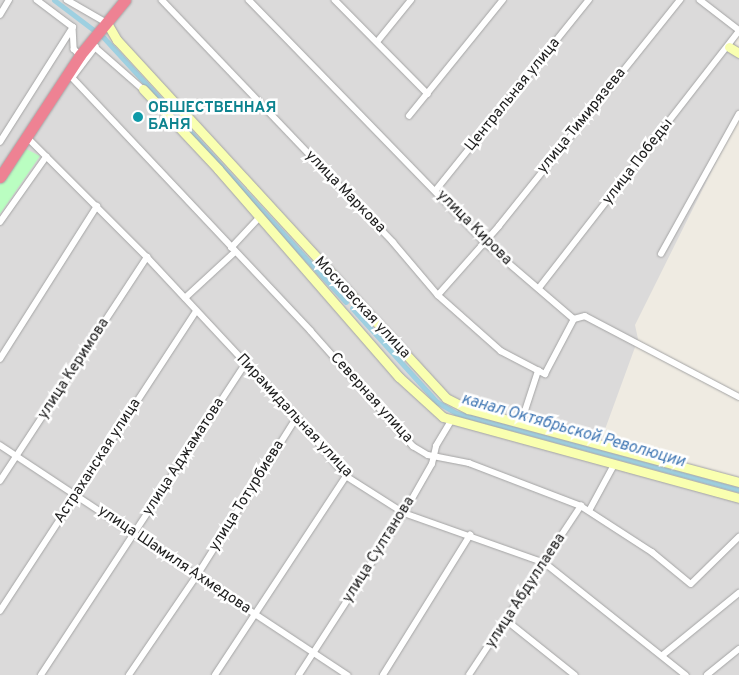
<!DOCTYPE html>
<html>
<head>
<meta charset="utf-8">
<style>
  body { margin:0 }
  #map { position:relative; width:739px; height:675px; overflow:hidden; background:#efebe2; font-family:Overpass,sans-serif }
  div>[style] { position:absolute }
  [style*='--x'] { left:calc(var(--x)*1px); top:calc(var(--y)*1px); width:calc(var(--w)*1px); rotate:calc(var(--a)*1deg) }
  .residential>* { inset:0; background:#dbdada }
  .park>* { inset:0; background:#bafec1 }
  .canal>* { height:5px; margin:-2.5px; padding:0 2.5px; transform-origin:2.5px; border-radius:2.5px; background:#9ed0e1 }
  .roads { filter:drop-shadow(0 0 1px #a4a4a4) drop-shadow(0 0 1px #a4a4a4) }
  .street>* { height:5.5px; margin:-2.75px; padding:0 2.75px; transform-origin:2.75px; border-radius:2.75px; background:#fff }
  .secondary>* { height:9px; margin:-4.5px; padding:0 4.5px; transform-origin:4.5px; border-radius:4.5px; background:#f9ffb0 }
  .highway>* { height:11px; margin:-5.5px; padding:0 5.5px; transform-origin:5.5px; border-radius:5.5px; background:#ee8293 }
  .dots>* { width:14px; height:14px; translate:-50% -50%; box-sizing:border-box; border:2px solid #fff; border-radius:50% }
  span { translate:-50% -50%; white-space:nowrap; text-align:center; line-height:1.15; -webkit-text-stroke:5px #fff; paint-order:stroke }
  .street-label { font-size:15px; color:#1d1d1d }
  .culture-label { font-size:15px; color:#0d838f; font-weight:700 }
  .left { translate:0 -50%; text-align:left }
  .water-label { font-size:16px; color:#4278b4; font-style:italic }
</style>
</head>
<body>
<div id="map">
  <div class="residential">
    <div style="clip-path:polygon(0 0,739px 0,739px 36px,734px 44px,739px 48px,739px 116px,635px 325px,638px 339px,600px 443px,739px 485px,739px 675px,0 675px)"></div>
  </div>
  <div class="park">
    <div style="clip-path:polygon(24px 148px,40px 156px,0 214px,0 185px)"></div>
  </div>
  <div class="canal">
    <div style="--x:54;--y:0;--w:63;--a:37.2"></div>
    <div style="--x:104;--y:38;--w:358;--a:47.5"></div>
    <div style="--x:352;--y:308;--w:127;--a:47.9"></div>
    <div style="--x:437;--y:402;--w:22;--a:30"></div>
    <div style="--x:456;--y:413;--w:293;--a:15.2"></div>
  </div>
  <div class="roads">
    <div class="street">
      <div style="--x:37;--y:0;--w:45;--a:36.9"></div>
      <div style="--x:73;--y:27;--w:22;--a:87"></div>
      <div style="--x:74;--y:49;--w:8;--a:45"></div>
      <div style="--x:67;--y:0;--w:46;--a:29.9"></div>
      <div style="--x:162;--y:0;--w:335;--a:46.3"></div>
      <div style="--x:393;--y:242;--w:70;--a:49.7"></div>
      <div style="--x:438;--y:295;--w:84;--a:41.6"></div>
      <div style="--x:501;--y:351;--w:50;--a:27.6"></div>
      <div style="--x:545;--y:374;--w:62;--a:-62.2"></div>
      <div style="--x:249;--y:0;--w:336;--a:45.8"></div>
      <div style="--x:483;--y:241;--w:120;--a:40.6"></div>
      <div style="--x:574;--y:319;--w:11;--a:-15"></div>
      <div style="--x:585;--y:316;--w:174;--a:27.7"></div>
      <div style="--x:335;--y:0;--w:132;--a:45.3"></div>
      <div style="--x:700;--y:0;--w:49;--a:37.6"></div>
      <div style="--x:0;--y:15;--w:17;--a:-59"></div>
      <div style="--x:377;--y:42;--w:54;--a:-51"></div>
      <div style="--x:68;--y:73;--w:354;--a:46.7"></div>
      <div style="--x:311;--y:331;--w:154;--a:48.4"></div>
      <div style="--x:413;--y:446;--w:17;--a:31"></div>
      <div style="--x:428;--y:455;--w:42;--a:11"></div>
      <div style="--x:469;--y:463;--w:120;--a:21"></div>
      <div style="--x:581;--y:506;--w:85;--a:32.9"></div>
      <div style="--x:652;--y:552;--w:50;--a:39.4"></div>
      <div style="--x:691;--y:584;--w:67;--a:-44.4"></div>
      <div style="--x:72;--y:78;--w:39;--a:-53"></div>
      <div style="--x:95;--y:47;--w:64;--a:41.2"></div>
      <div style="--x:409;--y:116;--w:149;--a:-51"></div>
      <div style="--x:26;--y:136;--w:171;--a:45"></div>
      <div style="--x:147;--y:257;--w:226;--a:47"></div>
      <div style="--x:301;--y:422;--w:70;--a:50.2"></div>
      <div style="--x:346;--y:476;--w:69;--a:32.5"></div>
      <div style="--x:404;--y:513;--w:150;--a:19.5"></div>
      <div style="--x:545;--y:563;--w:180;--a:38.5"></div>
      <div style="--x:0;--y:142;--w:136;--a:-57.6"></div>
      <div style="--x:436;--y:190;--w:244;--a:-51.2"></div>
      <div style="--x:0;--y:222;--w:80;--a:-54.7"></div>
      <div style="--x:231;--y:248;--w:41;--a:-47"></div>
      <div style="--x:661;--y:254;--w:160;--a:-60.9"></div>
      <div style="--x:539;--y:288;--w:326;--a:-52.1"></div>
      <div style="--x:438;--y:295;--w:92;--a:-48.5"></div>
      <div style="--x:499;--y:226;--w:290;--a:-51.3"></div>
      <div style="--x:185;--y:298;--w:68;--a:-42.6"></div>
      <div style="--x:0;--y:359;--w:181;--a:-57.6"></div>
      <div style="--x:521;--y:423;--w:55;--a:-71.9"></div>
      <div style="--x:0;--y:445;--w:417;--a:33.5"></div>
      <div style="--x:0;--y:481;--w:268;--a:-56.7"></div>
      <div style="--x:589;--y:511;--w:52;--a:-61.5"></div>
      <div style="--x:0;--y:611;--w:358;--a:-56.8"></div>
      <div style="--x:506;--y:620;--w:88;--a:38.6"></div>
      <div style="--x:663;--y:655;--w:98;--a:-39.2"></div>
      <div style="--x:41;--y:675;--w:371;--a:-56.7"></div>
      <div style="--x:129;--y:675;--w:122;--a:-55.7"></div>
      <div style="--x:198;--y:574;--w:186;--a:-57.8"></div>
      <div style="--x:215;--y:675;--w:238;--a:-56.6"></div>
      <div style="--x:299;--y:675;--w:193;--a:-57.1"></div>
      <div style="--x:404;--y:513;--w:56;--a:-60.3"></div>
      <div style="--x:432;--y:464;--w:18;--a:-77"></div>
      <div style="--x:436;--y:446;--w:29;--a:-59"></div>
      <div style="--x:383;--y:675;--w:165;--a:-58.1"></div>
      <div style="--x:469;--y:675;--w:203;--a:-56.5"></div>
      <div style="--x:707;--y:675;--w:41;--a:-39.1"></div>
    </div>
    <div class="secondary">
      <div style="--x:107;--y:23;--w:20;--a:60"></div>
      <div style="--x:117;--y:40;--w:486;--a:47.4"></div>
      <div style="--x:446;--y:398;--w:25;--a:27"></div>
      <div style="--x:468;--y:409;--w:281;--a:15.1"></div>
      <div style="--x:729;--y:47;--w:12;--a:31"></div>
      <div style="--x:143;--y:89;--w:110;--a:46.8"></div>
      <div style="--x:218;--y:169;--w:276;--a:49"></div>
      <div style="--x:399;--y:377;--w:59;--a:42.3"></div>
      <div style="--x:443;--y:417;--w:307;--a:15.3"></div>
    </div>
    <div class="highway">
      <div style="--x:0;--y:177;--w:146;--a:-56.7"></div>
      <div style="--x:80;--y:55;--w:71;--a:-50.7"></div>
    </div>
  </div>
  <div class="dots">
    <div style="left:138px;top:117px;background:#0f9aa8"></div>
  </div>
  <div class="street-label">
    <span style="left:513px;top:95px;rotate:-51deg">Центральная улица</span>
    <span style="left:582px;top:121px;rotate:-51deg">улица Тимирязева</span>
    <span style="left:638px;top:162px;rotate:-52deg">улица Победы</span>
    <span style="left:345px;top:192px;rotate:46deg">улица Маркова</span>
    <span style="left:474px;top:228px;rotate:45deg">улица Кирова</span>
    <span style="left:362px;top:308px;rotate:47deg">Московская улица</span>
    <span style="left:74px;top:369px;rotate:-57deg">улица Керимова</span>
    <span style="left:371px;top:398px;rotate:48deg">Северная улица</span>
    <span style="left:294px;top:416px;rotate:47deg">Пирамидальная улица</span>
    <span style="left:184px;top:457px;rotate:-57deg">улица Аджаматова</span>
    <span style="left:98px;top:461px;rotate:-57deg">Астраханская улица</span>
    <span style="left:247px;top:496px;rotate:-58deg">улица Тотурбиева</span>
    <span style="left:379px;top:550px;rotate:-58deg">улица Султанова</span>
    <span style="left:174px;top:560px;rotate:34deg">улица Шамиля Ахмедова</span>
    <span style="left:526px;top:591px;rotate:-57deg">улица Абдуллаева</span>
  </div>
  <div class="culture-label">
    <span class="left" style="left:148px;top:117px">ОБШЕСТВЕННАЯ<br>БАНЯ</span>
  </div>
  <div class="water-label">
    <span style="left:573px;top:431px;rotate:16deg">канал Октябрьской Революции</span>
  </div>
</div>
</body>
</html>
